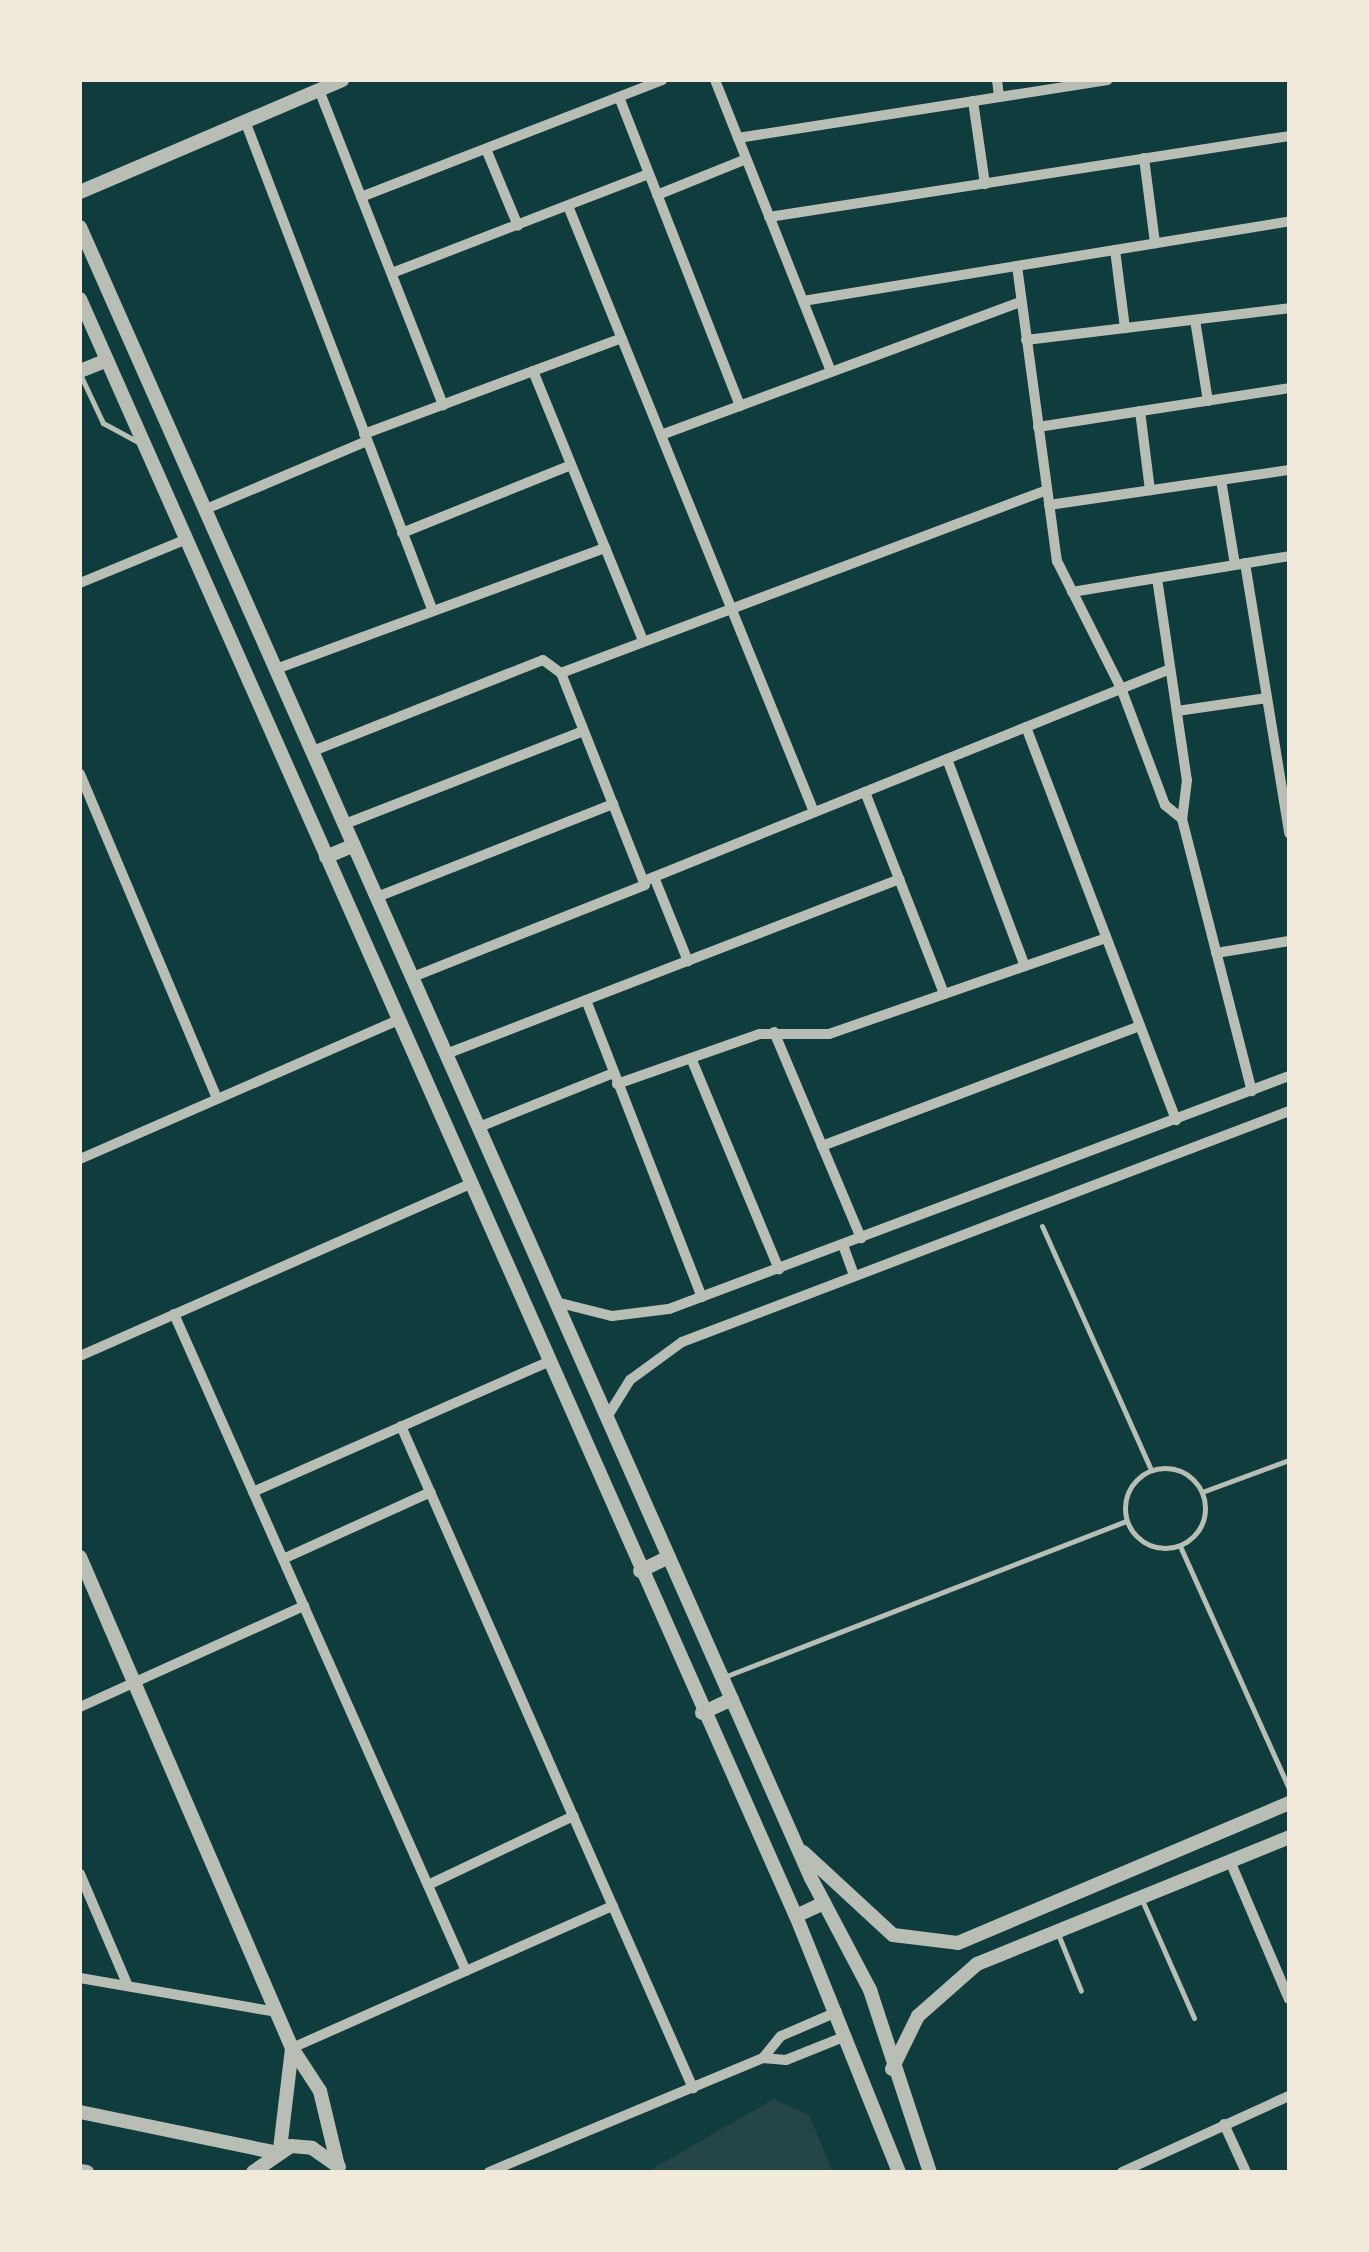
<!DOCTYPE html>
<html>
<head>
<meta charset="utf-8">
<style>
  body { margin:0 }
  #map { position:relative; width:1369px; height:2252px; overflow:hidden; background:#0f3d3e; font-family:Signika,sans-serif }
  div>[style] { position:absolute }
  [style*='--x'] { left:calc(var(--x)*1px); top:calc(var(--y)*1px); width:calc(var(--w)*1px); rotate:calc(var(--a)*1deg) }
  .green>* { inset:0; background:#244646 }
  .service>* { height:5px; margin:-2.5px; padding:0 2.5px; transform-origin:2.5px; border-radius:2.5px; background:#b8beb3 }
  .service>.ring { margin:-2.5px; padding:0; box-sizing:content-box; background:none; border:5px solid #b8beb3; border-radius:50% }
  .minor>* { height:10px; margin:-5px; padding:0 5px; transform-origin:5px; border-radius:5px; background:#b8beb3 }
  .tertiary>* { height:14px; margin:-7px; padding:0 7px; transform-origin:7px; border-radius:7px; background:#b8beb3 }
  span { translate:-50% -50%; white-space:nowrap; text-align:center; line-height:1.15; -webkit-text-stroke:10px #f1e9da; paint-order:stroke }
  .frame { position:absolute; inset:0; border:82px solid #f1e9da; pointer-events:none }
</style>
</head>
<body>
<div id="map">
  <div class="green">
    <div style="clip-path:polygon(774px 2099px,809px 2115px,833px 2172px,647px 2172px)"></div>
  </div>
  <div class="service">
    <div style="--x:80;--y:374;--w:54;--a:64.9"></div>
    <div style="--x:103;--y:423;--w:42;--a:28.4"></div>
    <div style="--x:1042;--y:1226;--w:267;--a:65.9"></div>
    <div class="ring" style="left:1125px;top:1468px;width:75px;height:75px"></div>
    <div style="--x:1202;--y:1492;--w:93;--a:-20.2"></div>
    <div style="--x:1180;--y:1546;--w:265;--a:65.8"></div>
    <div style="--x:724;--y:1677;--w:431;--a:-21.2"></div>
    <div style="--x:1142;--y:1900;--w:129;--a:66.2"></div>
    <div style="--x:1058;--y:1934;--w:61;--a:68"></div>
  </div>
  <div class="minor">
    <div style="--x:715;--y:80;--w:314;--a:68.3"></div>
    <div style="--x:997;--y:80;--w:17;--a:83"></div>
    <div style="--x:319;--y:90;--w:339;--a:68.5"></div>
    <div style="--x:619;--y:97;--w:332;--a:68.6"></div>
    <div style="--x:973;--y:101;--w:84;--a:81.8"></div>
    <div style="--x:245;--y:121;--w:523;--a:69.03"></div>
    <div style="--x:738;--y:138;--w:374;--a:-8.9"></div>
    <div style="--x:486;--y:149;--w:83;--a:67.4"></div>
    <div style="--x:1144;--y:158;--w:86;--a:82.6"></div>
    <div style="--x:657;--y:195;--w:96;--a:-22"></div>
    <div style="--x:361;--y:197;--w:323;--a:-21.2"></div>
    <div style="--x:568;--y:206;--w:654;--a:67.91"></div>
    <div style="--x:769;--y:217;--w:526;--a:-8.85"></div>
    <div style="--x:1115;--y:250;--w:79;--a:82.7"></div>
    <div style="--x:1017;--y:266;--w:298;--a:82.3"></div>
    <div style="--x:1057;--y:561;--w:142;--a:63.3"></div>
    <div style="--x:1121;--y:688;--w:125;--a:69.4"></div>
    <div style="--x:1165;--y:805;--w:22;--a:39"></div>
    <div style="--x:392;--y:273;--w:275;--a:-21.1"></div>
    <div style="--x:803;--y:301;--w:493;--a:-9.3"></div>
    <div style="--x:1195;--y:320;--w:82;--a:80.9"></div>
    <div style="--x:1026;--y:340;--w:265;--a:-6.9"></div>
    <div style="--x:533;--y:371;--w:292;--a:67.8"></div>
    <div style="--x:1140;--y:411;--w:80;--a:82.8"></div>
    <div style="--x:1038;--y:427;--w:254;--a:-8.8"></div>
    <div style="--x:364;--y:434;--w:275;--a:-20.4"></div>
    <div style="--x:661;--y:435;--w:384;--a:-20.3"></div>
    <div style="--x:1221;--y:480;--w:86;--a:80.6"></div>
    <div style="--x:1049;--y:505;--w:243;--a:-8.3"></div>
    <div style="--x:206;--y:509;--w:175;--a:-22.9"></div>
    <div style="--x:402;--y:533;--w:182;--a:-21.9"></div>
    <div style="--x:1245;--y:563;--w:274;--a:80.7"></div>
    <div style="--x:1157;--y:578;--w:204;--a:81.6"></div>
    <div style="--x:1187;--y:780;--w:39;--a:97"></div>
    <div style="--x:1182;--y:819;--w:281;--a:75.6"></div>
    <div style="--x:80;--y:583;--w:116;--a:-22.4"></div>
    <div style="--x:1072;--y:592;--w:220;--a:-9.4"></div>
    <div style="--x:276;--y:669;--w:351;--a:-20.2"></div>
    <div style="--x:561;--y:673;--w:519;--a:-20.63"></div>
    <div style="--x:1177;--y:711;--w:91;--a:-8.2"></div>
    <div style="--x:1026;--y:727;--w:421;--a:69.1"></div>
    <div style="--x:313;--y:751;--w:247;--a:-21.6"></div>
    <div style="--x:543;--y:660;--w:22;--a:36"></div>
    <div style="--x:561;--y:673;--w:228;--a:68.4"></div>
    <div style="--x:645;--y:885;--w:250;--a:158.4"></div>
    <div style="--x:947;--y:759;--w:221;--a:69.4"></div>
    <div style="--x:80;--y:774;--w:352;--a:67.1"></div>
    <div style="--x:865;--y:792;--w:217;--a:68.6"></div>
    <div style="--x:345;--y:824;--w:256;--a:-21.3"></div>
    <div style="--x:654;--y:877;--w:91;--a:68"></div>
    <div style="--x:644;--y:881;--w:567;--a:-21.95"></div>
    <div style="--x:377;--y:897;--w:254;--a:-21.5"></div>
    <div style="--x:1216;--y:953;--w:74;--a:-9.3"></div>
    <div style="--x:586;--y:1000;--w:319;--a:68.7"></div>
    <div style="--x:774;--y:1032;--w:224;--a:67.1"></div>
    <div style="--x:446;--y:1054;--w:486;--a:-21.1"></div>
    <div style="--x:691;--y:1058;--w:229;--a:67.4"></div>
    <div style="--x:617;--y:1084;--w:151;--a:-19.3"></div>
    <div style="--x:760;--y:1034;--w:69;--a:0"></div>
    <div style="--x:829;--y:1034;--w:293;--a:-19.1"></div>
    <div style="--x:479;--y:1127;--w:144;--a:-21.9"></div>
    <div style="--x:822;--y:1146;--w:340;--a:-20.7"></div>
    <div style="--x:80;--y:1159;--w:347;--a:-23.6"></div>
    <div style="--x:843;--y:1245;--w:33;--a:70"></div>
    <div style="--x:556;--y:1302;--w:58;--a:14"></div>
    <div style="--x:612;--y:1316;--w:57;--a:-7"></div>
    <div style="--x:669;--y:1309;--w:662;--a:-20.6"></div>
    <div style="--x:174;--y:1314;--w:719;--a:66.04"></div>
    <div style="--x:80;--y:1356;--w:426;--a:-23.8"></div>
    <div style="--x:607;--y:1417;--w:44;--a:-58.1"></div>
    <div style="--x:630;--y:1380;--w:64;--a:-36.2"></div>
    <div style="--x:682;--y:1342;--w:649;--a:-20.83"></div>
    <div style="--x:401;--y:1426;--w:724;--a:66.2"></div>
    <div style="--x:253;--y:1492;--w:322;--a:-23.8"></div>
    <div style="--x:283;--y:1559;--w:162;--a:-24.4"></div>
    <div style="--x:80;--y:1707;--w:246;--a:-24.3"></div>
    <div style="--x:1230;--y:1861;--w:150;--a:66.9"></div>
    <div style="--x:80;--y:1874;--w:122;--a:66.8"></div>
    <div style="--x:428;--y:1885;--w:161;--a:-25.4"></div>
    <div style="--x:80;--y:1978;--w:199;--a:9.8"></div>
    <div style="--x:292;--y:2048;--w:351;--a:-23.9"></div>
    <div style="--x:763;--y:2058;--w:28;--a:-51"></div>
    <div style="--x:781;--y:2036;--w:61;--a:-23.2"></div>
    <div style="--x:1224;--y:2124;--w:53;--a:65.4"></div>
    <div style="--x:489;--y:2172;--w:297;--a:-22.6"></div>
    <div style="--x:763;--y:2058;--w:23;--a:5"></div>
    <div style="--x:786;--y:2060;--w:65;--a:-21.8"></div>
    <div style="--x:1122;--y:2172;--w:183;--a:-24.5"></div>
  </div>
  <div class="tertiary">
    <div style="--x:80;--y:192;--w:285;--a:-23.1"></div>
    <div style="--x:80;--y:227;--w:1806;--a:66.12"></div>
    <div style="--x:811;--y:1878;--w:127;--a:62.2"></div>
    <div style="--x:870;--y:1990;--w:192;--a:71.8"></div>
    <div style="--x:80;--y:299;--w:1768;--a:66.12"></div>
    <div style="--x:796;--y:1916;--w:276;--a:68.1"></div>
    <div style="--x:80;--y:371;--w:29;--a:-22"></div>
    <div style="--x:326;--y:857;--w:30;--a:-23"></div>
    <div style="--x:80;--y:1557;--w:535;--a:66.65"></div>
    <div style="--x:292;--y:2048;--w:51;--a:56.9"></div>
    <div style="--x:320;--y:2091;--w:77;--a:76.5"></div>
    <div style="--x:640;--y:1571;--w:32;--a:-26"></div>
    <div style="--x:702;--y:1713;--w:33;--a:-25"></div>
    <div style="--x:803;--y:1852;--w:122;--a:42.7"></div>
    <div style="--x:893;--y:1935;--w:65;--a:7"></div>
    <div style="--x:958;--y:1943;--w:359;--a:-22.9"></div>
    <div style="--x:796;--y:1916;--w:31;--a:-25"></div>
    <div style="--x:892;--y:2069;--w:59;--a:-63.9"></div>
    <div style="--x:918;--y:2016;--w:79;--a:-41.4"></div>
    <div style="--x:977;--y:1964;--w:337;--a:-22.1"></div>
    <div style="--x:80;--y:2112;--w:198;--a:11.7"></div>
    <div style="--x:280;--y:2149;--w:102;--a:-83.2"></div>
    <div style="--x:80;--y:2171;--w:7;--a:8"></div>
    <div style="--x:253;--y:2172;--w:46;--a:-34.4"></div>
    <div style="--x:291;--y:2146;--w:21;--a:5"></div>
    <div style="--x:312;--y:2148;--w:33;--a:35"></div>
  </div>
  <div class="frame"></div>
</div>
</body>
</html>
